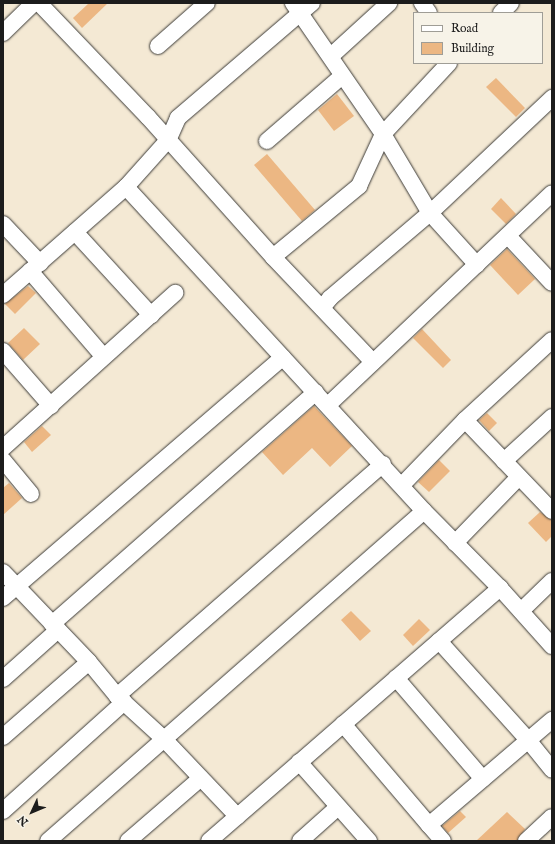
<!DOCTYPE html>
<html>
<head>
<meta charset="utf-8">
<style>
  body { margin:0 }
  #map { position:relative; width:555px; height:844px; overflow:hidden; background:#f4e9d4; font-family:"IM FELL English",serif }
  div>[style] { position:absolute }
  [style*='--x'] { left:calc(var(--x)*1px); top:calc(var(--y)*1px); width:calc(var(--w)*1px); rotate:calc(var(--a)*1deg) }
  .building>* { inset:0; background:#ecb783 }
  .roads { filter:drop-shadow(0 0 1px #3c3b38) drop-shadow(0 0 1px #3c3b38) }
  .minor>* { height:16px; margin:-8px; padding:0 8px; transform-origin:8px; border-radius:8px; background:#fff }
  span { translate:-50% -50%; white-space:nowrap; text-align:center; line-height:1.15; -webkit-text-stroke:3px #f7f3e8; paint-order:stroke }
  .frame { position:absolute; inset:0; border:4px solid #1c1c1c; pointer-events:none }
  .legend { position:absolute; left:413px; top:12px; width:130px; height:52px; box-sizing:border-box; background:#f7f3e8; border:1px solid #9f9d96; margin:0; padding:5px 7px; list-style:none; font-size:12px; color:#1c1c1c }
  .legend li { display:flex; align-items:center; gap:8px; height:20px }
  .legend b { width:20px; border:1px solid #9f9d96 }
  .north { position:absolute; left:12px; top:792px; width:40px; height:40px; -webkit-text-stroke:3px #f7f3e8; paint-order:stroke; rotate:226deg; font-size:11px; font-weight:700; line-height:16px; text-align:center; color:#1c1c1c }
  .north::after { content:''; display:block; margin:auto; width:14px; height:18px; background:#1c1c1c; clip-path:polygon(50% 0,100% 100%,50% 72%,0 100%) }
</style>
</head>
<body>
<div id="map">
  <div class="building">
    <div style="clip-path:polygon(89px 3px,108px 3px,82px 28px,73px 18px)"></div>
    <div style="clip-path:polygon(496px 78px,525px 108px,516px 117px,486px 87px)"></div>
    <div style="clip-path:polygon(337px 94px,354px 116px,334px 131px,318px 110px)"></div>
    <div style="clip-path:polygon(267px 154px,315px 210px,302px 221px,254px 165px)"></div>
    <div style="clip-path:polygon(501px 198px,516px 214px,506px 224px,491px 209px)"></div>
    <div style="clip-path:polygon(507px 249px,535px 279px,518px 295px,490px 265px)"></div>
    <div style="clip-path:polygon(28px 286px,36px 293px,15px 314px,5px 304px)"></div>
    <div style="clip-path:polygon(24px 328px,40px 344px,23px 360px,8px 343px)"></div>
    <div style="clip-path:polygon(422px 329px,451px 360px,443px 368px,413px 338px)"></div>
    <div style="clip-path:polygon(314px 406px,352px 446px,330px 467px,312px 448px,283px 475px,262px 452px)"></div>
    <div style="clip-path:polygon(487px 413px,497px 423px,489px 431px,479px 420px)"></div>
    <div style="clip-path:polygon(42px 426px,51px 435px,32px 452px,24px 442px)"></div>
    <div style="clip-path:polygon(439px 460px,450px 471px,429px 492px,418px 482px)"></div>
    <div style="clip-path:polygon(9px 483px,22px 498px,3px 515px,3px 488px)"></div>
    <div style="clip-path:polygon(540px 512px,552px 520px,552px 536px,546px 542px,528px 523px)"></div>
    <div style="clip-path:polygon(351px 611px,371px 631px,360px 641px,341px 620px)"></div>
    <div style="clip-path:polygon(419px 619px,430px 630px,413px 646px,403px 635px)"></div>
    <div style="clip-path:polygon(460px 811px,466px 817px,448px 833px,442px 826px)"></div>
    <div style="clip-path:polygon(507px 812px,525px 829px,517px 841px,476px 841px)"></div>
  </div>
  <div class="roads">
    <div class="minor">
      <div style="--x:39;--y:3;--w:158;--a:46.3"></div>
      <div style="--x:148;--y:117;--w:188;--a:48.2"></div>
      <div style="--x:273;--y:257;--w:112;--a:-39.5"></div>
      <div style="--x:359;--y:186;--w:57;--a:-65.2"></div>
      <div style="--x:383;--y:134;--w:97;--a:-47.1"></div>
      <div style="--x:293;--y:3;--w:159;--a:55.5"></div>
      <div style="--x:383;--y:134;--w:92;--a:59.3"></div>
      <div style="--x:430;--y:213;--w:70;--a:47.9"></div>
      <div style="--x:312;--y:3;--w:177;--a:139.4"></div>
      <div style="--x:178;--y:118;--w:24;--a:114"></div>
      <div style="--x:168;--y:140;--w:63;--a:131.8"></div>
      <div style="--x:126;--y:187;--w:440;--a:47.4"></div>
      <div style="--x:424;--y:511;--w:108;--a:45.4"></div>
      <div style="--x:500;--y:588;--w:78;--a:48.1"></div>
      <div style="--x:422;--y:3;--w:12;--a:55"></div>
      <div style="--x:501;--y:13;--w:14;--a:-45"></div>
      <div style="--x:3;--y:33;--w:43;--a:-44.1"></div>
      <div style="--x:158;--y:46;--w:65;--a:-41.3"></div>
      <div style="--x:331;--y:56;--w:79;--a:-42.4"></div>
      <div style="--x:267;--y:141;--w:99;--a:-40.9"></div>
      <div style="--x:3;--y:224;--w:54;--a:46.5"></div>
      <div style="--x:75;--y:232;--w:113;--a:47.5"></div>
      <div style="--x:508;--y:236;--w:64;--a:46.9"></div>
      <div style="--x:273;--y:257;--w:145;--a:46.4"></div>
      <div style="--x:30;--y:271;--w:113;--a:49.3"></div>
      <div style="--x:3;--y:295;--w:164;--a:-41.3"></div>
      <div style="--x:322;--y:308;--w:13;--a:-51"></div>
      <div style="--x:330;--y:298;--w:131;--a:-40.4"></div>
      <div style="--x:430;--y:213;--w:168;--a:-43.3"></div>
      <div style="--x:3;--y:351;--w:73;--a:48.9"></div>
      <div style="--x:328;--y:405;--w:308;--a:-43.4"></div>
      <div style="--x:465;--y:420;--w:126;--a:46.3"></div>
      <div style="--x:3;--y:448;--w:232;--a:-42"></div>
      <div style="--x:3;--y:460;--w:44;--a:50.5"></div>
      <div style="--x:504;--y:461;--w:65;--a:-42.5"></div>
      <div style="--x:402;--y:485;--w:91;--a:-45.9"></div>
      <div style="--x:465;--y:420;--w:118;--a:-42.6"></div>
      <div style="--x:455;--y:543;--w:92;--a:-45.9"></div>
      <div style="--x:3;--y:572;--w:124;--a:46.3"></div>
      <div style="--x:89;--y:662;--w:44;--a:50.5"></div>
      <div style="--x:117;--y:696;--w:62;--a:42.4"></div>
      <div style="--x:163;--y:738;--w:108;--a:46.5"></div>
      <div style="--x:3;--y:598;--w:369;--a:-40.7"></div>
      <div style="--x:521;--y:611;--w:43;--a:-44.1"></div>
      <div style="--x:52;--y:624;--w:351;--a:-41.3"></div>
      <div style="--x:439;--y:641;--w:133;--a:48"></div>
      <div style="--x:528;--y:740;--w:38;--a:51"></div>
      <div style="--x:396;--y:678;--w:133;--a:49.3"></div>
      <div style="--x:3;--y:679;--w:74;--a:-41.7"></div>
      <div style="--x:117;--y:696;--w:353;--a:-41.1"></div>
      <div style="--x:343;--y:724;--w:133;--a:49.6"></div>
      <div style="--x:3;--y:737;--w:114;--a:-41.1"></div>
      <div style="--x:299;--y:762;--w:106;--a:48.5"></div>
      <div style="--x:3;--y:811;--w:163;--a:-42"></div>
      <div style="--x:48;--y:841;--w:500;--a:-41.27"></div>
      <div style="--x:128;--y:841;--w:96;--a:-40.8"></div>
      <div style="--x:209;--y:841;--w:386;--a:-41"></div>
      <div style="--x:300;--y:841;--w:51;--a:-41.8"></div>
      <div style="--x:443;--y:841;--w:21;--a:-131"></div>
      <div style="--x:429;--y:825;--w:162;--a:-40.5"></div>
      <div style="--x:526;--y:841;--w:35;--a:-43"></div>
    </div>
  </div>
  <div class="frame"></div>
  <ul class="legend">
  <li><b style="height:5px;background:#fff"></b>Road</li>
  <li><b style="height:11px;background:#ecb783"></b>Building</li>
  </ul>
  <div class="north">N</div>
</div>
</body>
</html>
